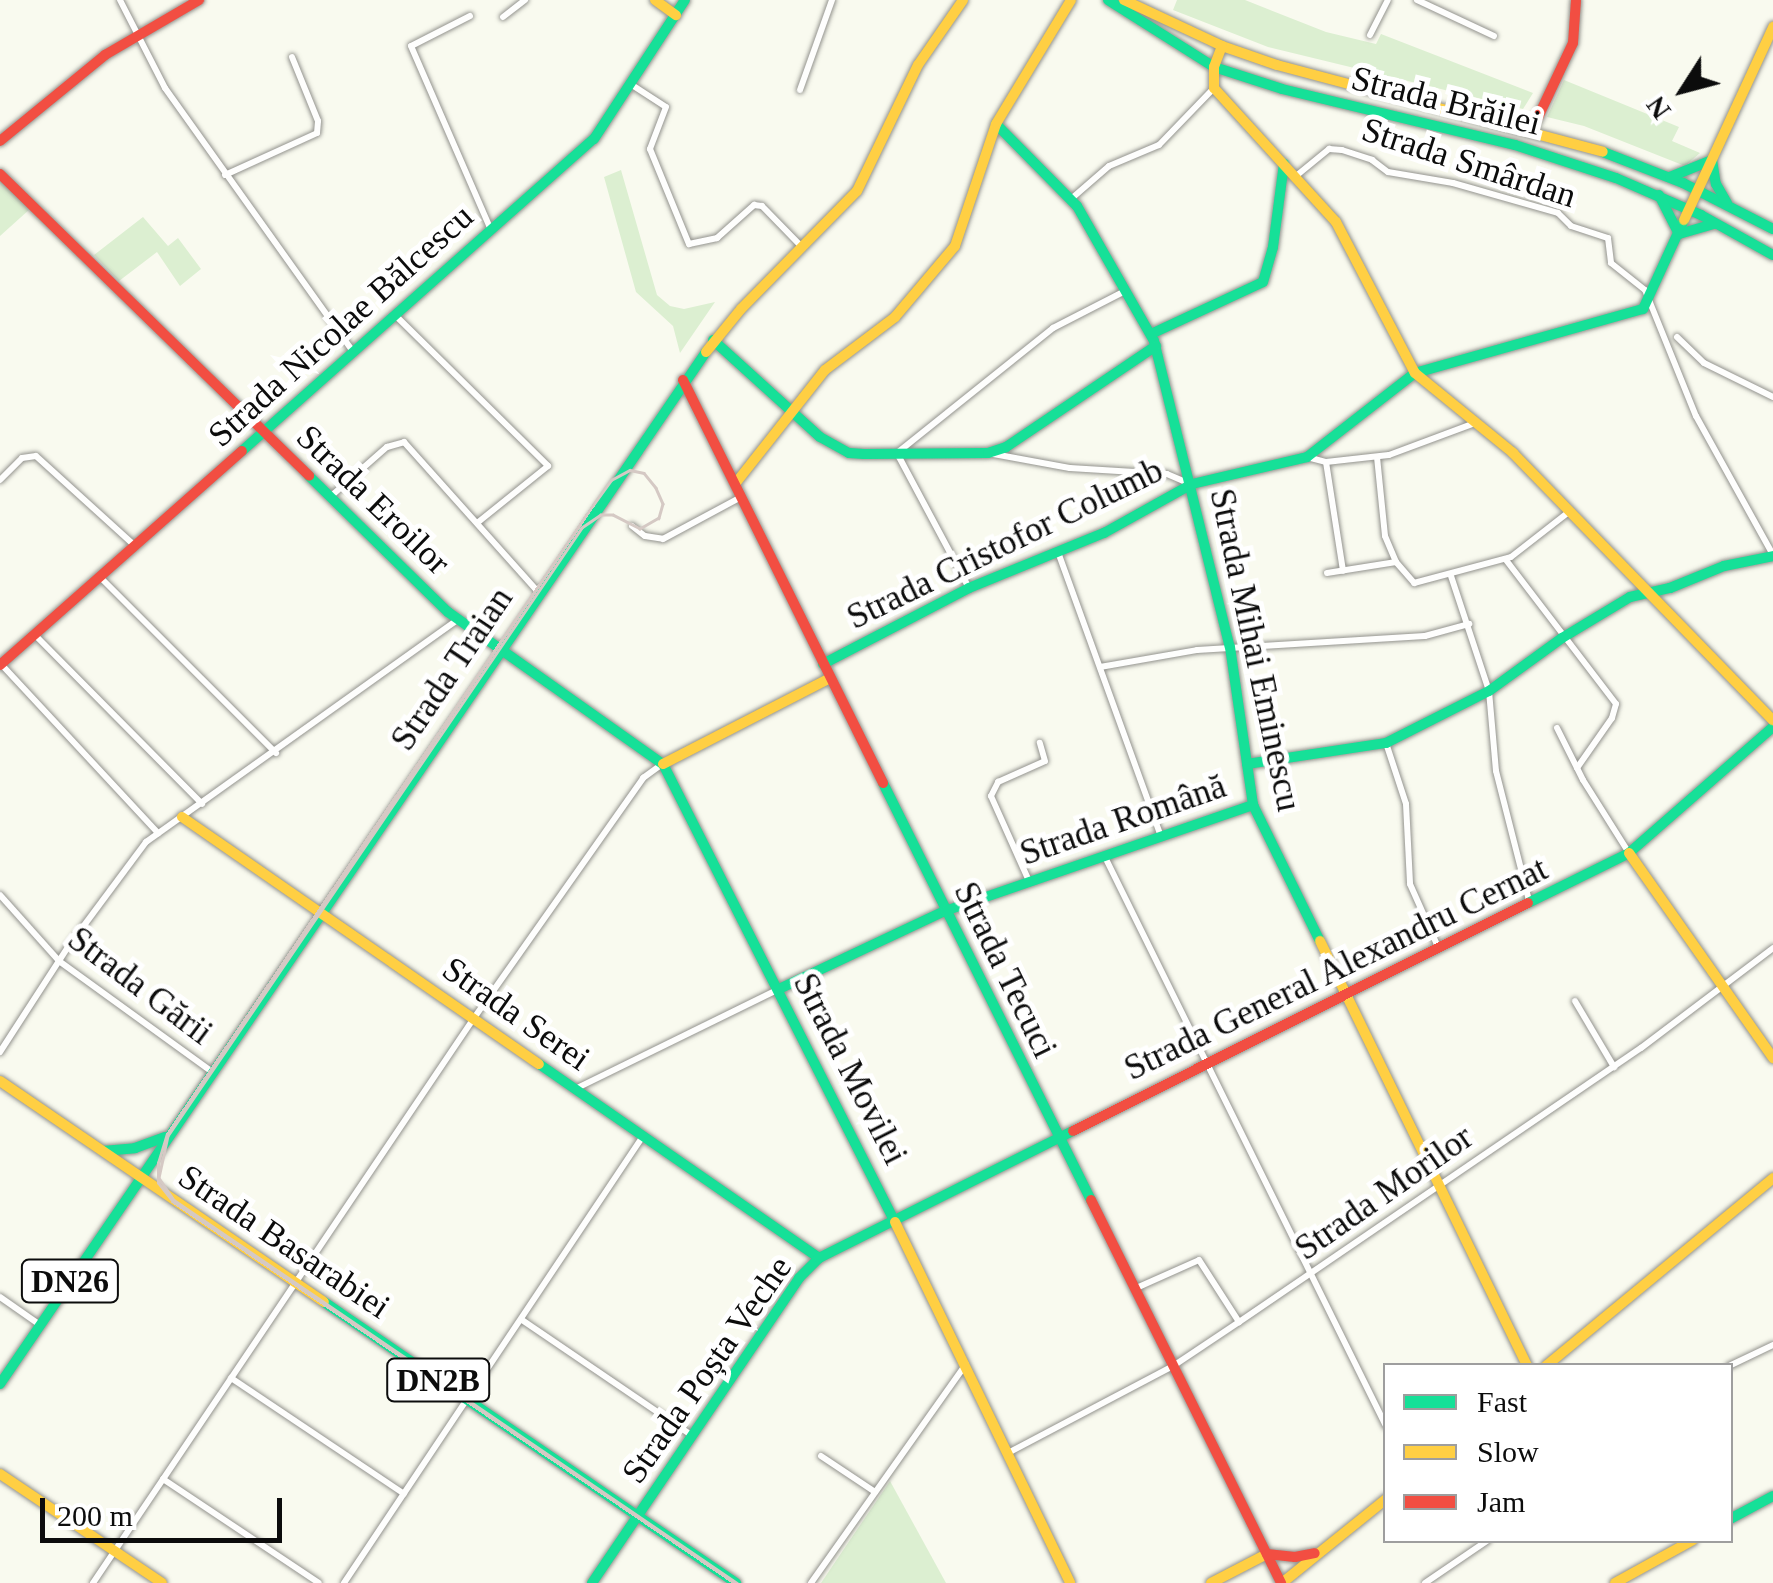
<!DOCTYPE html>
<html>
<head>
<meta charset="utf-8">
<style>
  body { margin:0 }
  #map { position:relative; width:1773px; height:1583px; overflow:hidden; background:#f9faef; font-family:Georgia,serif }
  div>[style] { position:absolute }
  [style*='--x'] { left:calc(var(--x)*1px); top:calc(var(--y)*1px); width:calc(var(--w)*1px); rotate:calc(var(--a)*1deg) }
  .green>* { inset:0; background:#dcefd1 }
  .roads { filter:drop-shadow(0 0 2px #93938e) drop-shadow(0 0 2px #93938e) }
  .street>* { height:6px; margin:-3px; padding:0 3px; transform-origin:3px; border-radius:3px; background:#fefefd }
  .fast>* { height:10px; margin:-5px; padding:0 5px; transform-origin:5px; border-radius:5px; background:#16e098 }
  .slow>* { height:10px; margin:-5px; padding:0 5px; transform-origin:5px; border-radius:5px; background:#ffcf43 }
  .jam>* { height:10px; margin:-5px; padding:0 5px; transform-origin:5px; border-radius:5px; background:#f24e42 }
  .tram>* { height:2.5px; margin:-1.25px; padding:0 1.25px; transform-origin:1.25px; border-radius:1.25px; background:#d5c9c4 }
  span { translate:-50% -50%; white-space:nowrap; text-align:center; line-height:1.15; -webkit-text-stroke:10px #fff; paint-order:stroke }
  .shield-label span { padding:2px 8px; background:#fff; border:2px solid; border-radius:8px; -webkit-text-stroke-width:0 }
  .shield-label { font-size:32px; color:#0c0c0c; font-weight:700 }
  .street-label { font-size:35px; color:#0c0c0c }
  .legend { position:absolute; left:1383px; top:1363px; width:350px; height:180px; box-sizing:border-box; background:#fff; border:2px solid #9e9e9e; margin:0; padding:12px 18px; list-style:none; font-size:30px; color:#0c0c0c }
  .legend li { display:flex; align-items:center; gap:20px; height:50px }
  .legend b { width:50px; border:2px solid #9e9e9e }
  .north { position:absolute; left:1633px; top:40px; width:100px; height:100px; -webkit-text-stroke:8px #fff; paint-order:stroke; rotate:234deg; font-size:28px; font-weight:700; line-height:40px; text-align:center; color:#0c0c0c }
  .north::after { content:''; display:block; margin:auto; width:35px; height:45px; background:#0c0c0c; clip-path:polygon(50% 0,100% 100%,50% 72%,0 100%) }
  .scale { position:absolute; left:40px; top:1498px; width:242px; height:45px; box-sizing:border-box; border:5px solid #0c0c0c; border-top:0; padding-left:12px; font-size:30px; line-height:35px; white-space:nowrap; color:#0c0c0c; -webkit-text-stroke:8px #fff; paint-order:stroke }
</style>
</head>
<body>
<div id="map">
  <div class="green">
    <div style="clip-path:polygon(1177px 0,1245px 0,1326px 32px,1376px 44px,1381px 34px,1533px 93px,1523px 109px,1268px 47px,1173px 10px)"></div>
    <div style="clip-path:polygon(1564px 80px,1679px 127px,1672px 141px,1700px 153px,1685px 166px,1584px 126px,1547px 117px)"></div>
    <div style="clip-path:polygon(621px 170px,657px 295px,670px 306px,684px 309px,715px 302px,680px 353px,673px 326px,636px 292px,604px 177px)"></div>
    <div style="clip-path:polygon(0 180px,30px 209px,0 236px)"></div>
    <div style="clip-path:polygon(143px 217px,168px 246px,178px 238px,201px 269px,180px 286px,157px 252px,119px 281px,94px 255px)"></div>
    <div style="clip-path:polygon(890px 1481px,946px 1583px,821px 1583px,850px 1540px)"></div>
  </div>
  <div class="roads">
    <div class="street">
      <div style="--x:120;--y:0;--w:99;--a:62.9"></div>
      <div style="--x:165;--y:88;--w:324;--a:54.5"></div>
      <div style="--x:1417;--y:0;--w:85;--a:25.1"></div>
      <div style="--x:470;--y:16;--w:66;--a:153"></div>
      <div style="--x:411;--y:46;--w:201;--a:66.5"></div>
      <div style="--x:503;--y:17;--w:28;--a:-38"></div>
      <div style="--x:1370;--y:35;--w:39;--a:-63"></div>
      <div style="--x:632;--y:85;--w:40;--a:32.9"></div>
      <div style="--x:666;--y:107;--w:45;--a:110.9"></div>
      <div style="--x:650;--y:149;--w:103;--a:67.7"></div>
      <div style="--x:689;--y:244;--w:29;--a:-12"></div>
      <div style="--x:717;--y:238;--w:50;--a:-41.7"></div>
      <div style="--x:754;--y:205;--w:8;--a:7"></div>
      <div style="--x:762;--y:206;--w:56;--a:45.7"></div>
      <div style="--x:800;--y:90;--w:96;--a:-70.4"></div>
      <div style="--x:225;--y:175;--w:101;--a:-24.5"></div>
      <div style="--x:317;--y:133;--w:12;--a:-85"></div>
      <div style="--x:318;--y:121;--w:69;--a:-112.1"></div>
      <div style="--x:1296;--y:176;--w:43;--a:-39.3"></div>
      <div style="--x:1329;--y:149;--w:13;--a:4"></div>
      <div style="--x:1342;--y:150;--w:32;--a:18"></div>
      <div style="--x:1372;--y:160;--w:20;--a:37"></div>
      <div style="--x:1388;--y:172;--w:66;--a:9.6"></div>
      <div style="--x:1453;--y:183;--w:109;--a:15.9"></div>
      <div style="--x:1558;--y:213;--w:18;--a:45"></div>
      <div style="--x:1571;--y:226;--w:39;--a:18"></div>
      <div style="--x:1608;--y:238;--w:25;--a:83"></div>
      <div style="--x:1611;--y:263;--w:43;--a:38.5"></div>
      <div style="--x:1645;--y:290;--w:136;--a:68"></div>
      <div style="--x:1696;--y:416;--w:159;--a:61"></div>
      <div style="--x:1071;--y:199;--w:50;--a:-41"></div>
      <div style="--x:1109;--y:166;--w:54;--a:-22.8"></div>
      <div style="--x:1159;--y:145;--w:79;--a:-46"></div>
      <div style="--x:395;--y:315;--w:215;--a:44.6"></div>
      <div style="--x:548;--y:466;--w:91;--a:141.2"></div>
      <div style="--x:1677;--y:337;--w:37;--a:44"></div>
      <div style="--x:1704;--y:363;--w:77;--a:26.2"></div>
      <div style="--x:988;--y:453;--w:83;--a:10.4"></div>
      <div style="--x:1070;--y:468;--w:97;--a:3.5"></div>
      <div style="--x:1167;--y:474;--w:26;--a:23"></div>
      <div style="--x:1307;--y:457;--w:20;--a:15"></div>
      <div style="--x:1326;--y:462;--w:63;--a:-6.3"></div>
      <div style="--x:1389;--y:455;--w:92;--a:-20.4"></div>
      <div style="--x:1377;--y:457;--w:79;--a:84.2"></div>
      <div style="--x:1385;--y:536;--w:28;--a:67"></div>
      <div style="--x:1396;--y:562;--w:28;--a:49"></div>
      <div style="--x:1414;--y:583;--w:100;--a:-15"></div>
      <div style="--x:1511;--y:557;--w:75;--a:-37.9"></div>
      <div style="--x:1326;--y:462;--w:110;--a:81.1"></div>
      <div style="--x:0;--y:480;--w:31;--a:-45"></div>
      <div style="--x:22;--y:458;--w:14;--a:-8"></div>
      <div style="--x:36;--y:456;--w:132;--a:42.2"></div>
      <div style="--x:330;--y:497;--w:76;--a:-41.3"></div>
      <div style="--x:387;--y:447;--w:18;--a:-16"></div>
      <div style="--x:404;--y:442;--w:200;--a:48.2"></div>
      <div style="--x:632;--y:526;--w:16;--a:38"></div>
      <div style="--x:645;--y:536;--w:18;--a:9"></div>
      <div style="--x:663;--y:539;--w:89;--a:-28.3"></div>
      <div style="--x:1058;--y:552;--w:302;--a:70.1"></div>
      <div style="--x:1506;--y:560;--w:181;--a:52.6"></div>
      <div style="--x:1616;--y:704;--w:15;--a:106"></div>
      <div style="--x:1612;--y:718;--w:61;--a:125"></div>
      <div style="--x:1327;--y:573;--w:70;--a:-9.1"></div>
      <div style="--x:1451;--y:576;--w:121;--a:71.7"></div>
      <div style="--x:1489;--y:691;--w:80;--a:85"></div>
      <div style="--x:1496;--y:771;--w:137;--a:75.7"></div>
      <div style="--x:100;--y:577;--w:249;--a:45"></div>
      <div style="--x:969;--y:588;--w:153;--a:-118.1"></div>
      <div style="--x:897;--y:453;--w:200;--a:-38.7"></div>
      <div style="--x:1053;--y:328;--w:81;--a:-27.2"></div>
      <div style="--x:34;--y:634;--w:239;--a:45.3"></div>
      <div style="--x:1;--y:664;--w:231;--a:47.1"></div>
      <div style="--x:1100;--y:667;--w:98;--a:-9.9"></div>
      <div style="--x:1197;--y:650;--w:228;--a:-3.5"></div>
      <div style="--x:1425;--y:636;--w:46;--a:-15.3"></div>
      <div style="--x:1557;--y:728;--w:58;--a:63.4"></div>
      <div style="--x:1583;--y:780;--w:86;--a:57.8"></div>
      <div style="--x:1386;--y:743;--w:64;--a:71.8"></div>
      <div style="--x:1406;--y:804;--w:80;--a:87.1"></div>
      <div style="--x:1410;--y:884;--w:71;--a:66"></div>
      <div style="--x:1104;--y:855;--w:637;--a:63.72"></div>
      <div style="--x:1029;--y:881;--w:93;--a:-114.1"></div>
      <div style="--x:991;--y:796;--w:16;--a:-63"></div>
      <div style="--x:998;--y:782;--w:51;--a:-24.1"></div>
      <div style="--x:1045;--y:761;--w:19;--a:-106"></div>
      <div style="--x:0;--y:895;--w:89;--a:48.2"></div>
      <div style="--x:59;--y:961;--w:188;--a:35.9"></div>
      <div style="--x:1575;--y:1001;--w:77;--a:59.4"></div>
      <div style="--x:0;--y:1052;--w:125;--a:-57.1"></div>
      <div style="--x:68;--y:947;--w:131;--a:-53.4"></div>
      <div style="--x:146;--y:842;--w:384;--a:-35.5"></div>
      <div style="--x:575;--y:1089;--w:227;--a:-26.1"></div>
      <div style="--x:1134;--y:1289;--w:71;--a:-24"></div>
      <div style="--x:1199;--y:1260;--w:74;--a:57.2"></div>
      <div style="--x:0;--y:1297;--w:49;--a:35"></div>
      <div style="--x:522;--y:1320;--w:207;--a:34.2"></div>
      <div style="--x:1729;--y:1366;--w:49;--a:-25.5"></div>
      <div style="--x:231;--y:1378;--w:208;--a:33.8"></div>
      <div style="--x:1008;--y:1453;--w:187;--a:-27.8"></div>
      <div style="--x:1173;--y:1366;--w:79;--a:-33.7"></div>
      <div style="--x:1239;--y:1322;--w:486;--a:-34.3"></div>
      <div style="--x:1641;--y:1048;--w:166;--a:-37.1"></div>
      <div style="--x:821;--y:1456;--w:65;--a:33.7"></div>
      <div style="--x:163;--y:1479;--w:187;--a:33.7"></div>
      <div style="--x:93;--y:1583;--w:681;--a:-56.01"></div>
      <div style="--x:474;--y:1018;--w:294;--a:-54.8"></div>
      <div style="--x:643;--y:778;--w:24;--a:-36"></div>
      <div style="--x:344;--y:1583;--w:538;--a:-56.22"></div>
      <div style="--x:811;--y:1583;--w:268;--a:-54.7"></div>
      <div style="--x:1425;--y:1583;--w:76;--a:-34.3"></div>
    </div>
    <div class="fast">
      <div style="--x:1108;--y:0;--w:125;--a:32.3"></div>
      <div style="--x:1214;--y:67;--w:71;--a:17.9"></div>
      <div style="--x:1282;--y:89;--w:240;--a:13.5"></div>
      <div style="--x:1515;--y:145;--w:106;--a:18.1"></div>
      <div style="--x:1616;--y:178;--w:93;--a:23.5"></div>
      <div style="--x:1701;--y:215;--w:82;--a:29.1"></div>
      <div style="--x:996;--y:124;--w:115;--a:45.4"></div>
      <div style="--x:1077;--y:206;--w:155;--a:60.3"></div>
      <div style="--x:1154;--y:341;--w:315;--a:76.1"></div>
      <div style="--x:1230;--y:647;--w:160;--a:81.7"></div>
      <div style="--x:1253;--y:805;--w:152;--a:63.8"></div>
      <div style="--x:1603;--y:152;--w:86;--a:21.2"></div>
      <div style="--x:1683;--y:183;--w:101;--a:27.1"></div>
      <div style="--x:1670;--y:177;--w:45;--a:-22"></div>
      <div style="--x:1712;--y:160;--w:24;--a:81"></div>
      <div style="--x:1716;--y:184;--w:22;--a:60"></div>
      <div style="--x:1659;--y:195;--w:44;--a:62.9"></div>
      <div style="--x:1679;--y:234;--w:37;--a:-16"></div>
      <div style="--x:1151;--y:334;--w:123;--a:-24.9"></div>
      <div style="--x:1263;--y:282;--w:36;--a:-74"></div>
      <div style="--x:1273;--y:247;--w:84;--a:-82.5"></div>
      <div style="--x:713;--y:340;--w:144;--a:42.2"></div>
      <div style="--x:820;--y:437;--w:33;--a:29"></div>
      <div style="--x:849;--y:453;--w:15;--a:4"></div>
      <div style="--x:864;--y:454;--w:124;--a:-0.5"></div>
      <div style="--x:988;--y:453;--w:19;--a:-18"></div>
      <div style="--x:1006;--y:447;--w:181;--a:-34"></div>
      <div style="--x:242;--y:451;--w:470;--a:-41.6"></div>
      <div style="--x:594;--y:139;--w:166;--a:-56.8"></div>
      <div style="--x:309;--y:476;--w:194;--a:44.4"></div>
      <div style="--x:448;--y:612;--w:263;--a:35.3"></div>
      <div style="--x:663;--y:764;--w:513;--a:63.14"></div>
      <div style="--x:823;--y:664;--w:165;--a:-27.5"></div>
      <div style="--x:969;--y:588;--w:146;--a:-22.2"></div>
      <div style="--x:1104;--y:533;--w:101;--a:-29.1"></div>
      <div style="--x:1192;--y:484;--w:118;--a:-13.2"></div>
      <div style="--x:1307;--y:457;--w:137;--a:-37.9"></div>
      <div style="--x:1415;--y:373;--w:237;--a:-15.7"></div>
      <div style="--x:1643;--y:309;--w:98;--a:-65.3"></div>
      <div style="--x:1247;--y:764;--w:141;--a:-8.6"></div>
      <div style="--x:1386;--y:743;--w:115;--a:-26.8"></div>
      <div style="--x:1489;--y:691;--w:90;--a:-36"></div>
      <div style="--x:1562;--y:638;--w:79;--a:-31.1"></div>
      <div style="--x:1630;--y:597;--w:41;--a:-12.7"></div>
      <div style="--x:1670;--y:588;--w:58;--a:-22.2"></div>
      <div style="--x:1724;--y:566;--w:50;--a:-11.5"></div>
      <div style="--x:883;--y:783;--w:466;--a:63.5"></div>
      <div style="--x:1528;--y:903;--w:113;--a:-26.3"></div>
      <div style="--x:1629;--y:853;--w:191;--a:-41.2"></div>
      <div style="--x:779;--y:989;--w:183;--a:-25.2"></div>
      <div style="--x:945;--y:911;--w:326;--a:-19"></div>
      <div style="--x:539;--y:1064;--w:341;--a:34.7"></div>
      <div style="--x:103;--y:1151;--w:32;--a:-5"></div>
      <div style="--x:135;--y:1148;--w:32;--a:-20"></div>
      <div style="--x:141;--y:1178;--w:1001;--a:-55.63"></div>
      <div style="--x:324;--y:1302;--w:499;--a:34.3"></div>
      <div style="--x:0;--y:1384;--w:250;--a:-55.6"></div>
      <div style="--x:1730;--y:1519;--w:49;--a:-28.1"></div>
      <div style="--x:592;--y:1583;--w:369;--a:-55.8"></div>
      <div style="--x:799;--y:1278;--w:28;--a:-45"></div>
      <div style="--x:819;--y:1258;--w:284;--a:-26.6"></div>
    </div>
    <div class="slow">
      <div style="--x:655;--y:0;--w:26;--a:36"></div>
      <div style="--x:1124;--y:0;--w:108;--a:25.1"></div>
      <div style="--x:1222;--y:46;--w:58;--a:19.1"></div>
      <div style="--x:1277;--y:65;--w:337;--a:14.9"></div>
      <div style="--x:1222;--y:46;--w:22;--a:111"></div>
      <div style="--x:1214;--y:67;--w:21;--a:90"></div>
      <div style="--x:1214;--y:88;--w:181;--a:47.7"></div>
      <div style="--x:1336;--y:222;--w:170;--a:62.4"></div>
      <div style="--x:1415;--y:373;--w:127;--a:39.2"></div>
      <div style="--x:1513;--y:453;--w:373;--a:45.8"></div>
      <div style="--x:1684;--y:220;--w:213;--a:-65.2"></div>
      <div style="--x:706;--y:352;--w:55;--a:-50.9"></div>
      <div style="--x:741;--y:309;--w:165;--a:-45.5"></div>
      <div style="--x:857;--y:191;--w:140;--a:-64.2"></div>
      <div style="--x:918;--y:65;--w:79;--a:-55.3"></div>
      <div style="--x:735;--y:484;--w:145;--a:-51.7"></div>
      <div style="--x:825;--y:370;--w:88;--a:-37.1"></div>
      <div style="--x:895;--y:317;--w:93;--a:-49.8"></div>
      <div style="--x:955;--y:246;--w:129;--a:-71.4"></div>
      <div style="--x:996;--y:124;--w:145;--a:-58.8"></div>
      <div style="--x:663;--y:764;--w:188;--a:-27.2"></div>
      <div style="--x:182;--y:817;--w:434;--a:34.7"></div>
      <div style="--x:1629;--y:853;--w:251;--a:54.9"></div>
      <div style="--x:1320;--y:941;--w:473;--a:64"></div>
      <div style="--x:0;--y:1081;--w:392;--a:34.3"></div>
      <div style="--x:895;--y:1222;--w:401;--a:64.1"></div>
      <div style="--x:1546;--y:1366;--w:295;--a:-39.6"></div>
      <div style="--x:0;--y:1474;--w:195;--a:33.9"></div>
      <div style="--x:1211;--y:1583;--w:63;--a:-27.4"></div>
      <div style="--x:1282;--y:1583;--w:134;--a:-38.9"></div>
      <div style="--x:1615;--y:1583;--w:89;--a:-28.9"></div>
    </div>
    <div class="jam">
      <div style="--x:1532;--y:130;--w:96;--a:-64.8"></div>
      <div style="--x:1573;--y:43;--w:43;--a:-86"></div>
      <div style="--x:0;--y:141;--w:136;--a:-39.3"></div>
      <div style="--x:105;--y:55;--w:109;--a:-30.3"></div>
      <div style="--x:0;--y:174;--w:432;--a:44.3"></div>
      <div style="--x:683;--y:380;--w:450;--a:63.6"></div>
      <div style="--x:0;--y:665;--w:323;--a:-41.5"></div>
      <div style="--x:1073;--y:1131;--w:509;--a:-26.62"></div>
      <div style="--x:1091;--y:1200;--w:428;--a:63.6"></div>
      <div style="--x:1267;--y:1554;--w:28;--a:6"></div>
      <div style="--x:1295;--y:1557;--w:20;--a:-11"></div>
    </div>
  </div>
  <div class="tram">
    <div style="--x:734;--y:1583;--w:678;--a:-145.82"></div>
    <div style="--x:173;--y:1202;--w:24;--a:-128"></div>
    <div style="--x:158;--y:1183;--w:20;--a:-90"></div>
    <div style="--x:158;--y:1163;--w:30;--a:-73"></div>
    <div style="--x:167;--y:1134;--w:760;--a:-55.89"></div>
    <div style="--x:593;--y:505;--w:31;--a:-54"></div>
    <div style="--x:611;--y:480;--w:21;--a:-28"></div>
    <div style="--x:630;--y:470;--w:14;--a:12"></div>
    <div style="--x:644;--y:473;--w:19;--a:51"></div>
    <div style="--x:656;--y:488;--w:17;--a:66"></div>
    <div style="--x:663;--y:504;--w:15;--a:106"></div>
    <div style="--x:659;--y:518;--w:22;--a:150"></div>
    <div style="--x:640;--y:529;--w:30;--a:-153"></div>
    <div style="--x:613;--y:515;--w:12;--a:180"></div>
    <div style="--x:601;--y:515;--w:23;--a:146"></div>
    <div style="--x:582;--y:528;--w:736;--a:124.25"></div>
    <div style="--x:168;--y:1136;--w:43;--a:102.1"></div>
    <div style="--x:159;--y:1178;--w:27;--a:56"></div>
    <div style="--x:174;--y:1200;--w:681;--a:34.23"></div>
  </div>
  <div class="shield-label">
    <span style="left:70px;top:1281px">DN26</span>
    <span style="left:438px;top:1380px">DN2B</span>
  </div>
  <div class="street-label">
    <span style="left:1446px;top:101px;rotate:14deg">Strada Brăilei</span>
    <span style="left:1469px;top:163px;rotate:18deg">Strada Smârdan</span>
    <span style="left:341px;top:326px;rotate:-42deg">Strada Nicolae Bălcescu</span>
    <span style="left:373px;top:500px;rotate:44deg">Strada Eroilor</span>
    <span style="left:1005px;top:544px;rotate:-26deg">Strada Cristofor Columb</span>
    <span style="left:1255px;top:650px;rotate:78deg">Strada Mihai Eminescu</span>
    <span style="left:452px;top:669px;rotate:-56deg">Strada Traian</span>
    <span style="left:1123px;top:820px;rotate:-19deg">Strada Română</span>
    <span style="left:1336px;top:969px;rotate:-26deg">Strada General Alexandru Cernat</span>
    <span style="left:1005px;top:970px;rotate:64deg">Strada Tecuci</span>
    <span style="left:140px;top:986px;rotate:37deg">Strada Gării</span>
    <span style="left:516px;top:1014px;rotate:35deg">Strada Serei</span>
    <span style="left:850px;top:1069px;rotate:63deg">Strada Movilei</span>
    <span style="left:1384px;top:1193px;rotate:-35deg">Strada Morilor</span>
    <span style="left:284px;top:1242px;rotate:34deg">Strada Basarabiei</span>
    <span style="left:707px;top:1370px;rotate:-55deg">Strada Poșta Veche</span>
  </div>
  <ul class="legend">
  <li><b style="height:12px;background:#16e098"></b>Fast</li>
  <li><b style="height:12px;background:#ffcf43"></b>Slow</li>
  <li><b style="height:12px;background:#f24e42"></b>Jam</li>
  </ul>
  <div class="north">N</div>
  <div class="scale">200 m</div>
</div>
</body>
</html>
